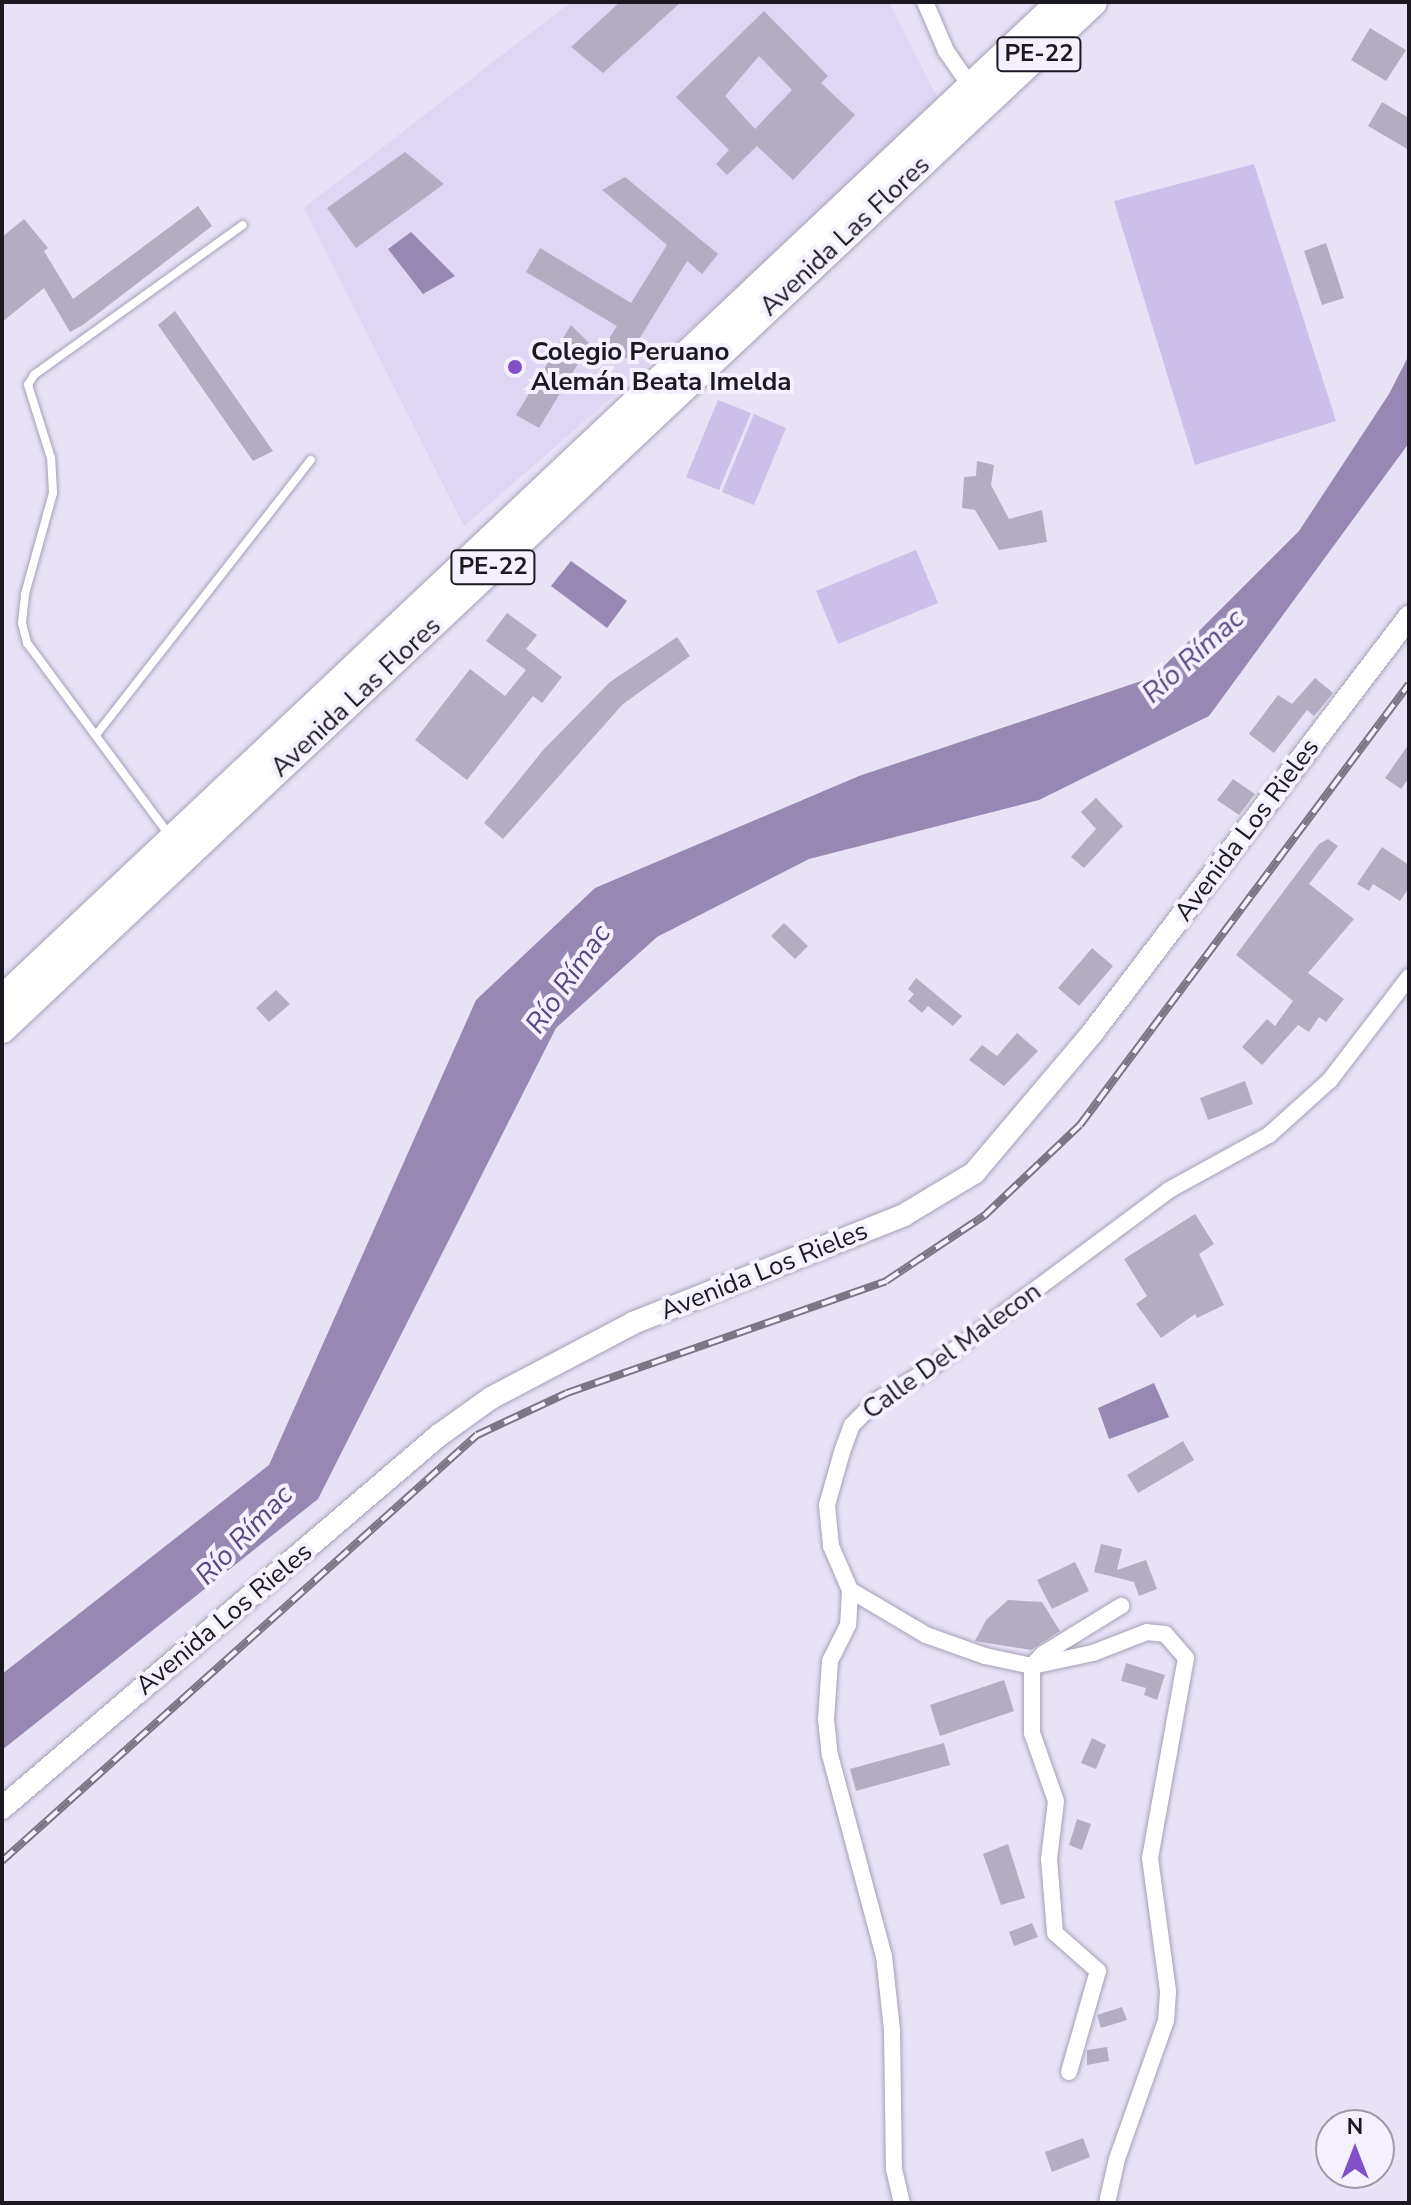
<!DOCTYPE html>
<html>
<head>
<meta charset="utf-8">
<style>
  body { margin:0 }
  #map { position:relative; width:1411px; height:2205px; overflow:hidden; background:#e8e2f7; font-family:"Nunito Sans",sans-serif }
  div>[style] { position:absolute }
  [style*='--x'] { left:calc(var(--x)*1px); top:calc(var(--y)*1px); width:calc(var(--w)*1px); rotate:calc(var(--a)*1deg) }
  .built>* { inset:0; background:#ded6f2 }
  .green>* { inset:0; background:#ccbfe9 }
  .water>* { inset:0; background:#9688b3 }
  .building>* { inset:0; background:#b3adc2 }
  .roads { filter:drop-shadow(0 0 2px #a6a0b5) drop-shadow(0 0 2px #a6a0b5) }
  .lane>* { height:8px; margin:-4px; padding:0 4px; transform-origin:4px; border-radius:4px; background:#fff }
  .street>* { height:16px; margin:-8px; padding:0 8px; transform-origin:8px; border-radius:8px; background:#fff }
  .secondary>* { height:22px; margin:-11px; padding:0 11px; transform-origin:11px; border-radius:11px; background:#fff }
  .highway>* { height:28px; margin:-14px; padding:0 14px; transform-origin:14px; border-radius:14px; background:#fff }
  .rail>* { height:8px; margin-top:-4px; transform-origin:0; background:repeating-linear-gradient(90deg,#f4f0fe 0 15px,#7a7684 0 30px); box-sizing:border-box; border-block:2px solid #7a7684 }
  .dots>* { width:22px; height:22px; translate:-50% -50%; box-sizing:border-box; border:4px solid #f4f0fe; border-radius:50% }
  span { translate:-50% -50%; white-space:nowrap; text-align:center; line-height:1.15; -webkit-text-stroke:8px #f4f0fe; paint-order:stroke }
  .shield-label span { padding:2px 6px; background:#f4f0fe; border:2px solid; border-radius:6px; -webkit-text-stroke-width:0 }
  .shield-label { font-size:24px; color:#1b1820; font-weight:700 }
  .street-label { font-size:26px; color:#1b1820 }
  .poi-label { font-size:26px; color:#1b1820; font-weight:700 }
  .left { translate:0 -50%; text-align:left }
  .water-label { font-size:28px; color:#5b467f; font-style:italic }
  .frame { position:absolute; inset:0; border:4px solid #1b1820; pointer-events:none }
  .north { position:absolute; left:1315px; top:2109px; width:80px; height:80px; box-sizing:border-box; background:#f4f0fe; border:2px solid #9d9aa5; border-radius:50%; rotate:0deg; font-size:22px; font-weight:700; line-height:32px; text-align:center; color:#1b1820 }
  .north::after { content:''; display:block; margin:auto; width:28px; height:36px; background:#8250c8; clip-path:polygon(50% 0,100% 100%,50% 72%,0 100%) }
</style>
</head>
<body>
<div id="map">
  <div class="built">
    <div style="clip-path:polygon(571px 2px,889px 2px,943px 109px,464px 526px,304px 208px)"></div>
  </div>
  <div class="green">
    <div style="clip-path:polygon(1254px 164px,1336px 421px,1195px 465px,1114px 201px)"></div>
    <div style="clip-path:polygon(718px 400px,751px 413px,719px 490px,686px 477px)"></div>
    <div style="clip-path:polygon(754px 414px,786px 428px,754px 505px,722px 492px)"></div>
    <div style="clip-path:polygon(916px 550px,938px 603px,838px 644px,816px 591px)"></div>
  </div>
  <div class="water">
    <div style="clip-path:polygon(411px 232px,455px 276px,423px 294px,388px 249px)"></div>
    <div style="clip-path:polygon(1409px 355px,1409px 443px,1209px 716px,1039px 800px,809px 859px,657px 937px,556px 1028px,318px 1499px,2px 1750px,2px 1674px,269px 1465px,476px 1000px,595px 888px,859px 776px,1153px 677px,1299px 531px,1389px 394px)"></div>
    <div style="clip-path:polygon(571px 561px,627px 601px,607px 628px,551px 586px)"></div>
    <div style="clip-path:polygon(1154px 1383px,1169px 1417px,1109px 1439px,1098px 1408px)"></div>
  </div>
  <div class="building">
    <div style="clip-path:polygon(620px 2px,681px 2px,603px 73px,571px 47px)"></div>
    <div style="clip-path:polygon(evenodd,764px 11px,828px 76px,821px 83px,855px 115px,793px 180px,757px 146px,727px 175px,716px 164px,729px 150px,676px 97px,764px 11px,759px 56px,792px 90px,755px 129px,725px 96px,759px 56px)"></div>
    <div style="clip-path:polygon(1370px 28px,1406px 50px,1386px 81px,1351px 60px)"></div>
    <div style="clip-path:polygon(1382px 102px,1409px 118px,1409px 150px,1368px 126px)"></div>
    <div style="clip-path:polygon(405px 152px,444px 184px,356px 248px,327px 208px)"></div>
    <div style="clip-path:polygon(625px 177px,718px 254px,702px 274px,687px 261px,627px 359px,605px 345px,617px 326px,526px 272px,540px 248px,631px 303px,667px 245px,602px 190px)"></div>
    <div style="clip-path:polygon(198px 206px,212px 226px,83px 325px,70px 332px,44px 288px,2px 322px,2px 237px,24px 219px,48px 248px,44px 251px,73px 299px)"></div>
    <div style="clip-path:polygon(1326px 243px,1344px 298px,1322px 305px,1304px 251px)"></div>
    <div style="clip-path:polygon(175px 311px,273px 451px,253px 461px,158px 325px)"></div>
    <div style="clip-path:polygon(571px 325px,590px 344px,539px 428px,516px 415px)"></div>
    <div style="clip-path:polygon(977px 461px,994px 465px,991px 485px,1009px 519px,1042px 510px,1047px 542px,999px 550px,975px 510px,962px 508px,964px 477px,976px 476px)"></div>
    <div style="clip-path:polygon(507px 613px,537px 635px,526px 649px,562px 677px,542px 703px,533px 696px,467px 780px,415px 740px,470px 669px,505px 696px,526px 670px,486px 641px)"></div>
    <div style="clip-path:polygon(677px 637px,690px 656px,623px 704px,503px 839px,484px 823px,544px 749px,610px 682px)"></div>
    <div style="clip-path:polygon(1315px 678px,1333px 693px,1314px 716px,1307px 710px,1274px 753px,1249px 734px,1278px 695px,1292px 704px)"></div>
    <div style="clip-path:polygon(1409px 744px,1409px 778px,1401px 789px,1385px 778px)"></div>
    <div style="clip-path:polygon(1233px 779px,1255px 794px,1239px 815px,1217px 800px)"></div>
    <div style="clip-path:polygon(1096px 798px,1123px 826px,1084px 868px,1071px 857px,1096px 829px,1081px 812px)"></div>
    <div style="clip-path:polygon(1328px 839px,1338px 846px,1309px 884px,1354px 919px,1308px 973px,1344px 999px,1326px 1022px,1319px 1017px,1309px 1032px,1298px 1025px,1262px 1065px,1242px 1047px,1267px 1019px,1275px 1026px,1293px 1001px,1236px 955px,1319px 844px)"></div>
    <div style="clip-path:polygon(1382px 847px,1409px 865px,1409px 888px,1400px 901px,1373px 884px,1369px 891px,1357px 884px)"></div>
    <div style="clip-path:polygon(784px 923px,808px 946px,795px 959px,771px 936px)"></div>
    <div style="clip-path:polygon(1092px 948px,1113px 966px,1079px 1006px,1058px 988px)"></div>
    <div style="clip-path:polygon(916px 978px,962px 1016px,953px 1026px,928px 1006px,922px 1013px,908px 1001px,914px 994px,908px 989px)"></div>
    <div style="clip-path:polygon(276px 990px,290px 1004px,269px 1022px,256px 1008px)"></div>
    <div style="clip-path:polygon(1017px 1033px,1038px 1051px,1004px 1086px,969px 1060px,982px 1045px,997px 1056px)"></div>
    <div style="clip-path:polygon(1245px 1081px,1253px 1104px,1208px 1120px,1200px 1098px)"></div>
    <div style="clip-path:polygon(1195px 1214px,1214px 1244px,1199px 1254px,1224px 1305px,1197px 1318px,1195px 1314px,1161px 1338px,1136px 1304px,1147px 1296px,1124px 1259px)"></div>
    <div style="clip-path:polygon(1183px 1441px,1194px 1460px,1138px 1493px,1127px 1475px)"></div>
    <div style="clip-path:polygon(1101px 1544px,1122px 1549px,1117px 1570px,1146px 1560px,1157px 1589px,1139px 1596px,1134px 1582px,1094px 1572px)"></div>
    <div style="clip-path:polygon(1075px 1562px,1089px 1591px,1052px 1609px,1037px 1580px)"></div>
    <div style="clip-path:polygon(1008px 1600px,1042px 1602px,1060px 1631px,1031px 1650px,975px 1641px,986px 1620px)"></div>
    <div style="clip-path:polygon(1126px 1663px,1165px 1675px,1157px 1700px,1144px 1695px,1146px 1688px,1121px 1681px)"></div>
    <div style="clip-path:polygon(1004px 1680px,1014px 1711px,940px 1736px,930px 1705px)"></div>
    <div style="clip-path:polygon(1092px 1738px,1106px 1745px,1096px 1769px,1081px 1763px)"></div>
    <div style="clip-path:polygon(944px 1743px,950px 1765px,856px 1791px,850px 1769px)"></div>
    <div style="clip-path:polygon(1077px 1819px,1091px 1824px,1082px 1850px,1069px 1845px)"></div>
    <div style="clip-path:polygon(1008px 1844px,1025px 1898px,1001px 1905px,983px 1854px)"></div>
    <div style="clip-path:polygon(1032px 1923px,1038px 1937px,1014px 1946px,1009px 1932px)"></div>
    <div style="clip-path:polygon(1122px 2007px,1127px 2020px,1101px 2028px,1097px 2015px)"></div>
    <div style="clip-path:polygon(1107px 2047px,1109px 2061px,1087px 2065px,1087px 2050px)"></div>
    <div style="clip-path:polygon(1083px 2138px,1090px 2157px,1052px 2172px,1045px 2152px)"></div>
  </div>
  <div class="roads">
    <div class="lane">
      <div style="--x:96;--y:735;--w:349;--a:-52"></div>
      <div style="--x:170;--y:836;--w:240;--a:-126.5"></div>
      <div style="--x:27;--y:643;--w:21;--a:-104"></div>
      <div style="--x:22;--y:623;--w:29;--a:-84"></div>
      <div style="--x:25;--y:594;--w:105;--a:-74.5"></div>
      <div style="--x:53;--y:493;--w:35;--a:-93"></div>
      <div style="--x:51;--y:458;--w:77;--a:-107.5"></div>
      <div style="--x:28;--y:385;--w:12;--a:-59"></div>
      <div style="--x:34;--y:375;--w:257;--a:-35.7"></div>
    </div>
    <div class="street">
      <div style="--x:925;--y:2;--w:53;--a:66.8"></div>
      <div style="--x:946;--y:51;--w:49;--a:55"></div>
      <div style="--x:850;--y:1590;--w:35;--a:93"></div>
      <div style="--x:848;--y:1625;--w:40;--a:116.6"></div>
      <div style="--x:830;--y:1661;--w:58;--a:93.9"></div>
      <div style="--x:826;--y:1719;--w:36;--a:84"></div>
      <div style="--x:830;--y:1755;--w:208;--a:75"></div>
      <div style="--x:884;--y:1956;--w:74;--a:83.8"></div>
      <div style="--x:892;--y:2030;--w:139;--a:89.2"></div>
      <div style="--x:894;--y:2169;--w:35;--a:77"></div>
      <div style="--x:1069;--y:2072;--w:105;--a:-74"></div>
      <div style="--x:1098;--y:1971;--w:57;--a:-138.5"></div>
      <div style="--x:1055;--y:1933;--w:74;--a:-94.6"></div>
      <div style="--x:1049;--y:1859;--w:58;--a:-83.1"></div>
      <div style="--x:1056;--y:1801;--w:72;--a:-109.4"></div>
      <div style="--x:1032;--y:1733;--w:67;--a:-90"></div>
      <div style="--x:1032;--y:1666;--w:48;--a:-168"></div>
      <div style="--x:985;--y:1656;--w:63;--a:-160.4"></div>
      <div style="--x:926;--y:1635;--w:88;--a:-149.4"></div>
      <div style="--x:850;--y:1590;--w:48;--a:-113.4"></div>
      <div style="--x:831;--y:1546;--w:41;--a:-95.6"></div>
      <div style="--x:827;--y:1505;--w:55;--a:-74.2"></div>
      <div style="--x:842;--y:1452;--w:29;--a:-70"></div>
      <div style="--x:852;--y:1425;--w:34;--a:-45"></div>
      <div style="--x:876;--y:1401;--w:57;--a:-30.6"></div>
      <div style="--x:925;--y:1372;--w:304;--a:-36.7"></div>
      <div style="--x:1169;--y:1190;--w:114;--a:-28.8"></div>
      <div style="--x:1269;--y:1135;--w:82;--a:-42"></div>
      <div style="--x:1330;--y:1080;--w:130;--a:-52.5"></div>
      <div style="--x:1107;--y:2203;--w:45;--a:-77.2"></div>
      <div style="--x:1117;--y:2159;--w:146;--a:-70.5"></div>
      <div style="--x:1166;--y:2021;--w:30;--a:-86"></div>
      <div style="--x:1168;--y:1991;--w:134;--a:-97.7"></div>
      <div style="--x:1150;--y:1858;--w:203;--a:-79.8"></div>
      <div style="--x:1186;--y:1658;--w:32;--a:-131"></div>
      <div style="--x:1165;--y:1634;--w:18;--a:-174"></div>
      <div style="--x:1147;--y:1632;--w:58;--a:158.7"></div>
      <div style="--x:1093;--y:1653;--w:62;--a:168"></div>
      <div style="--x:1032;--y:1666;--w:16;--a:-47"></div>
      <div style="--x:1043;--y:1654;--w:92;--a:-31.6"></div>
    </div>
    <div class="secondary">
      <div style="--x:2;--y:1808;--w:573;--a:-40.47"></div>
      <div style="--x:438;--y:1436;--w:65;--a:-35.6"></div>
      <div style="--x:491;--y:1398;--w:161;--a:-27.8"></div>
      <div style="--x:633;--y:1323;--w:292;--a:-21.7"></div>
      <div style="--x:904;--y:1215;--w:82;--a:-31"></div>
      <div style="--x:974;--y:1173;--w:185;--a:-49.8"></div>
      <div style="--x:1093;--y:1032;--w:522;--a:-52.71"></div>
    </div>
    <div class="highway">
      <div style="--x:2;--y:1000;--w:1455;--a:-43.3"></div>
      <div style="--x:2;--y:1029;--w:1498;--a:-43.27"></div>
    </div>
  </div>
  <div class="rail">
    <div style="--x:2;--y:1861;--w:638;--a:-41.89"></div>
    <div style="--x:477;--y:1435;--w:99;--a:-25"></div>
    <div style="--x:567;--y:1393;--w:338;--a:-19.3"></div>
    <div style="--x:886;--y:1281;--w:118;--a:-33.6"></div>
    <div style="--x:984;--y:1216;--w:132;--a:-43.5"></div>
    <div style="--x:1080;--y:1125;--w:550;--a:-53.28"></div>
  </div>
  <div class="dots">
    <div style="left:515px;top:367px;background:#8250c8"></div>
  </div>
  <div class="shield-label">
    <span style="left:1039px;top:54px">PE-22</span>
    <span style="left:493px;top:567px">PE-22</span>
  </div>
  <div class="street-label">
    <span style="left:845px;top:236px;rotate:-43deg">Avenida Las Flores</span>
    <span style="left:356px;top:697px;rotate:-43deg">Avenida Las Flores</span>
    <span style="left:1247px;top:830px;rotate:-53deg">Avenida Los Rieles</span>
    <span style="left:764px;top:1271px;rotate:-22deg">Avenida Los Rieles</span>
    <span style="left:952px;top:1351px;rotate:-36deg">Calle Del Malecon</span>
    <span style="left:224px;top:1619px;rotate:-40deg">Avenida Los Rieles</span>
  </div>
  <div class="poi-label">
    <span class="left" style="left:531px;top:367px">Colegio Peruano<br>Alemán Beata Imelda</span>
  </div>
  <div class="water-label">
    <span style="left:1193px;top:656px;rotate:-42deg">Río Rímac</span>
    <span style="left:568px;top:979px;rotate:-55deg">Río Rímac</span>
    <span style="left:244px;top:1535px;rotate:-46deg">Río Rímac</span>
  </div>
  <div class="frame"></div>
  <div class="north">N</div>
</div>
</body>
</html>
